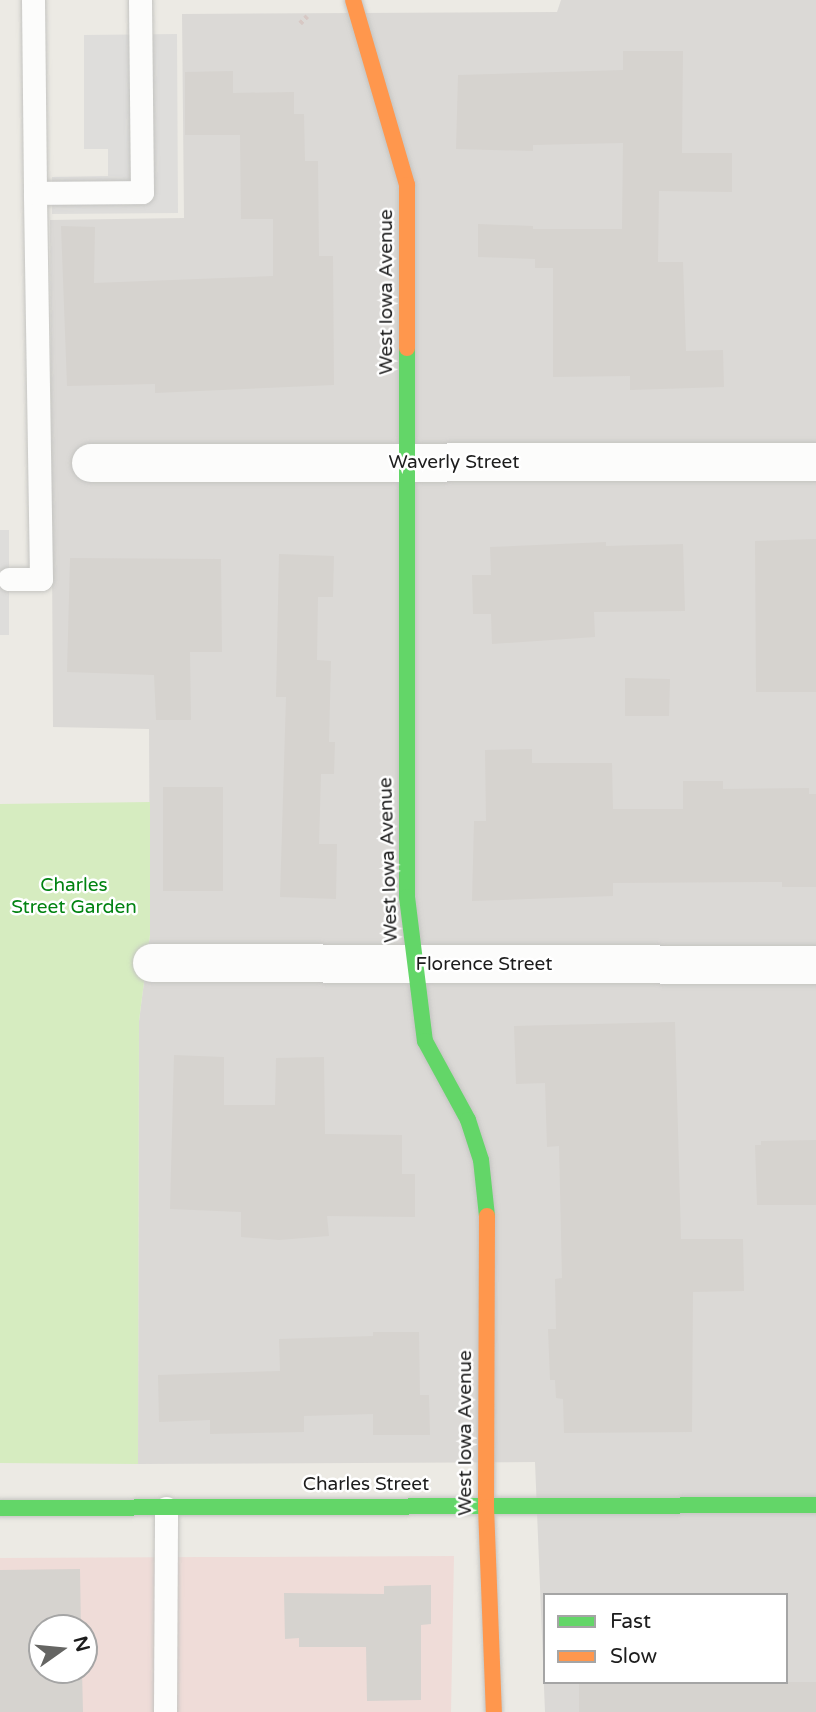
<!DOCTYPE html>
<html>
<head>
<meta charset="utf-8">
<style>
  body { margin:0 }
  #map { position:relative; width:816px; height:1712px; overflow:hidden; background:#eceae4; font-family:"Varela Round",sans-serif }
  div>[style] { position:absolute }
  [style*='--x'] { left:calc(var(--x)*1px); top:calc(var(--y)*1px); width:calc(var(--w)*1px); rotate:calc(var(--a)*1deg) }
  .residential>* { inset:0; background:#dbd9d6 }
  .commercial>* { inset:0; background:#efdcd8 }
  .grass>* { inset:0; background:#d6ecc0 }
  .parking>* { inset:0; background:#dedddb }
  .building>* { inset:0; background:#d6d3cf }
  .path>* { height:4.5px; margin-top:-2.25px; transform-origin:0; background:repeating-linear-gradient(90deg,#d7c8c4 0 3.5px,transparent 0 7px) }
  .roads { filter:drop-shadow(0 0 2px #c4c4c1) drop-shadow(0 0 2px #c4c4c1) }
  .lane>* { height:23px; margin:-11.5px; padding:0 11.5px; transform-origin:11.5px; border-radius:11.5px; background:#fcfcfb }
  .street>* { height:38px; margin:-19px; padding:0 19px; transform-origin:19px; border-radius:19px; background:#fcfcfb }
  .fast>* { height:16px; margin:-8px; padding:0 8px; transform-origin:8px; border-radius:8px; background:#63d668 }
  .slow>* { height:16px; margin:-8px; padding:0 8px; transform-origin:8px; border-radius:8px; background:#ff974d }
  span { translate:-50% -50%; white-space:nowrap; text-align:center; line-height:1.15; -webkit-text-stroke:5px #fff; paint-order:stroke }
  .street-label { font-size:19px; color:#1d1d1d }
  .park-label { font-size:19px; color:#028312 }
  .legend { position:absolute; left:543px; top:1593px; width:245px; height:91px; box-sizing:border-box; background:#fff; border:2px solid #a5a5a5; margin:0; padding:9px 12px; list-style:none; font-size:21px; color:#1d1d1d }
  .legend li { display:flex; align-items:center; gap:14px; height:35px }
  .legend b { width:35px; border:2px solid #a5a5a5 }
  .north { position:absolute; left:28px; top:1614px; width:70px; height:70px; box-sizing:border-box; background:#fff; border:2px solid #a5a5a5; border-radius:50%; rotate:75deg; font-size:19px; font-weight:700; line-height:28px; text-align:center; color:#1d1d1d }
  .north::after { content:''; display:block; margin:auto; width:24px; height:32px; background:#656563; clip-path:polygon(50% 0,100% 100%,50% 72%,0 100%) }
</style>
</head>
<body>
<div id="map">
  <div class="residential">
    <div style="clip-path:polygon(evenodd,561px 0,816px 0,816px 1712px,545px 1712px,535px 1462px,138px 1464px,139px 1021px,150px 935px,149px 729px,53px 727px,50px 220px,184px 218px,182px 14px,557px 12px,561px 0,545px 1595px,786px 1595px,786px 1682px,545px 1682px,545px 1595px)"></div>
  </div>
  <div class="commercial">
    <div style="clip-path:polygon(evenodd,454px 1556px,451px 1712px,0 1712px,0 1558px,454px 1556px,42px 1628px,84px 1628px,84px 1670px,42px 1670px,42px 1628px)"></div>
  </div>
  <div class="grass">
    <div style="clip-path:polygon(150px 802px,150px 935px,139px 1021px,138px 1464px,0 1463px,0 804px)"></div>
  </div>
  <div class="parking">
    <div style="clip-path:polygon(177px 34px,178px 213px,52px 214px,52px 177px,108px 176px,108px 149px,84px 149px,84px 35px)"></div>
    <div style="clip-path:polygon(0 530px,9px 530px,9px 635px,0 635px)"></div>
  </div>
  <div class="building">
    <div style="clip-path:polygon(623px 51px,683px 51px,682px 153px,732px 153px,732px 192px,659px 191px,658px 262px,683px 262px,686px 351px,723px 350px,724px 387px,630px 390px,630px 376px,553px 377px,553px 268px,535px 268px,535px 259px,478px 257px,478px 224px,533px 226px,533px 229px,622px 229px,623px 143px,533px 145px,533px 151px,456px 149px,458px 75px,623px 70px)"></div>
    <div style="clip-path:polygon(233px 71px,233px 93px,294px 92px,294px 114px,304px 114px,305px 161px,318px 161px,319px 256px,333px 256px,334px 385px,155px 393px,155px 384px,67px 386px,61px 226px,95px 227px,94px 283px,273px 276px,273px 219px,241px 219px,240px 135px,185px 135px,185px 72px)"></div>
    <div style="clip-path:polygon(816px 539px,816px 692px,756px 692px,755px 541px)"></div>
    <div style="clip-path:polygon(606px 542px,606px 546px,683px 544px,685px 611px,594px 612px,595px 637px,492px 644px,491px 614px,473px 614px,472px 575px,491px 575px,490px 547px)"></div>
    <div style="clip-path:polygon(279px 554px,334px 556px,333px 597px,318px 597px,317px 660px,331px 661px,329px 742px,335px 742px,334px 774px,321px 774px,319px 844px,337px 844px,336px 899px,280px 897px,286px 697px,276px 697px)"></div>
    <div style="clip-path:polygon(70px 558px,221px 559px,222px 652px,190px 652px,191px 720px,156px 720px,154px 675px,67px 672px)"></div>
    <div style="clip-path:polygon(625px 678px,670px 679px,669px 716px,625px 716px)"></div>
    <div style="clip-path:polygon(532px 749px,532px 763px,612px 763px,613px 809px,683px 809px,683px 781px,723px 781px,723px 789px,809px 788px,809px 794px,816px 794px,816px 887px,782px 887px,782px 882px,613px 883px,613px 896px,472px 901px,474px 821px,486px 821px,485px 750px)"></div>
    <div style="clip-path:polygon(163px 787px,223px 787px,223px 891px,163px 891px)"></div>
    <div style="clip-path:polygon(675px 1022px,681px 1239px,743px 1239px,744px 1291px,693px 1292px,692px 1432px,564px 1433px,563px 1399px,556px 1398px,555px 1380px,550px 1380px,548px 1329px,556px 1329px,555px 1279px,562px 1278px,559px 1146px,547px 1147px,545px 1083px,516px 1084px,514px 1026px)"></div>
    <div style="clip-path:polygon(174px 1055px,224px 1057px,224px 1105px,275px 1105px,276px 1058px,324px 1057px,325px 1134px,402px 1135px,402px 1174px,415px 1174px,415px 1217px,327px 1216px,329px 1236px,279px 1240px,241px 1237px,241px 1212px,170px 1209px)"></div>
    <div style="clip-path:polygon(816px 1140px,816px 1205px,757px 1205px,755px 1145px,761px 1145px,761px 1141px)"></div>
    <div style="clip-path:polygon(373px 1332px,419px 1332px,420px 1395px,429px 1395px,430px 1435px,373px 1435px,373px 1414px,304px 1416px,304px 1432px,210px 1434px,210px 1420px,159px 1422px,158px 1375px,280px 1371px,279px 1339px,373px 1336px)"></div>
    <div style="clip-path:polygon(80px 1569px,81px 1628px,42px 1628px,42px 1670px,82px 1670px,83px 1712px,0 1712px,0 1570px)"></div>
    <div style="clip-path:polygon(431px 1585px,431px 1624px,421px 1625px,421px 1700px,367px 1701px,366px 1647px,299px 1647px,299px 1638px,285px 1639px,284px 1593px,384px 1594px,384px 1586px)"></div>
    <div style="clip-path:polygon(579px 1682px,816px 1682px,816px 1712px,579px 1712px)"></div>
  </div>
  <div class="path">
    <div style="--x:300;--y:23;--w:10;--a:-45"></div>
  </div>
  <div class="roads">
    <div class="lane">
      <div style="--x:33;--y:0;--w:193;--a:89.4"></div>
      <div style="--x:9;--y:579;--w:32;--a:0"></div>
      <div style="--x:41;--y:579;--w:386;--a:-90.9"></div>
      <div style="--x:35;--y:193;--w:107;--a:-0.5"></div>
      <div style="--x:142;--y:192;--w:192;--a:-90.6"></div>
      <div style="--x:165;--y:1712;--w:204;--a:-89.7"></div>
    </div>
    <div class="street">
      <div style="--x:91;--y:463;--w:725;--a:-0.08"></div>
      <div style="--x:152;--y:963;--w:664;--a:0.17"></div>
    </div>
    <div class="fast">
      <div style="--x:407;--y:348;--w:549;--a:90"></div>
      <div style="--x:407;--y:897;--w:145;--a:82.9"></div>
      <div style="--x:425;--y:1041;--w:90;--a:61.4"></div>
      <div style="--x:468;--y:1120;--w:42;--a:72"></div>
      <div style="--x:481;--y:1160;--w:56;--a:83.9"></div>
      <div style="--x:0;--y:1508;--w:816;--a:-0.21"></div>
    </div>
    <div class="slow">
      <div style="--x:353;--y:0;--w:193;--a:73.7"></div>
      <div style="--x:407;--y:185;--w:163;--a:90"></div>
      <div style="--x:487;--y:1216;--w:291;--a:90.2"></div>
      <div style="--x:486;--y:1507;--w:205;--a:87.8"></div>
    </div>
  </div>
  <div class="street-label">
    <span style="left:387px;top:292px;rotate:-90deg">West Iowa Avenue</span>
    <span style="left:454px;top:463px">Waverly Street</span>
    <span style="left:389px;top:860px;rotate:-92deg">West Iowa Avenue</span>
    <span style="left:484px;top:965px">Florence Street</span>
    <span style="left:466px;top:1433px;rotate:-90deg">West Iowa Avenue</span>
    <span style="left:366px;top:1485px">Charles Street</span>
  </div>
  <div class="park-label">
    <span style="left:74px;top:897px">Charles<br>Street Garden</span>
  </div>
  <ul class="legend">
  <li><b style="height:9px;background:#63d668"></b>Fast</li>
  <li><b style="height:9px;background:#ff974d"></b>Slow</li>
  </ul>
  <div class="north">N</div>
</div>
</body>
</html>
